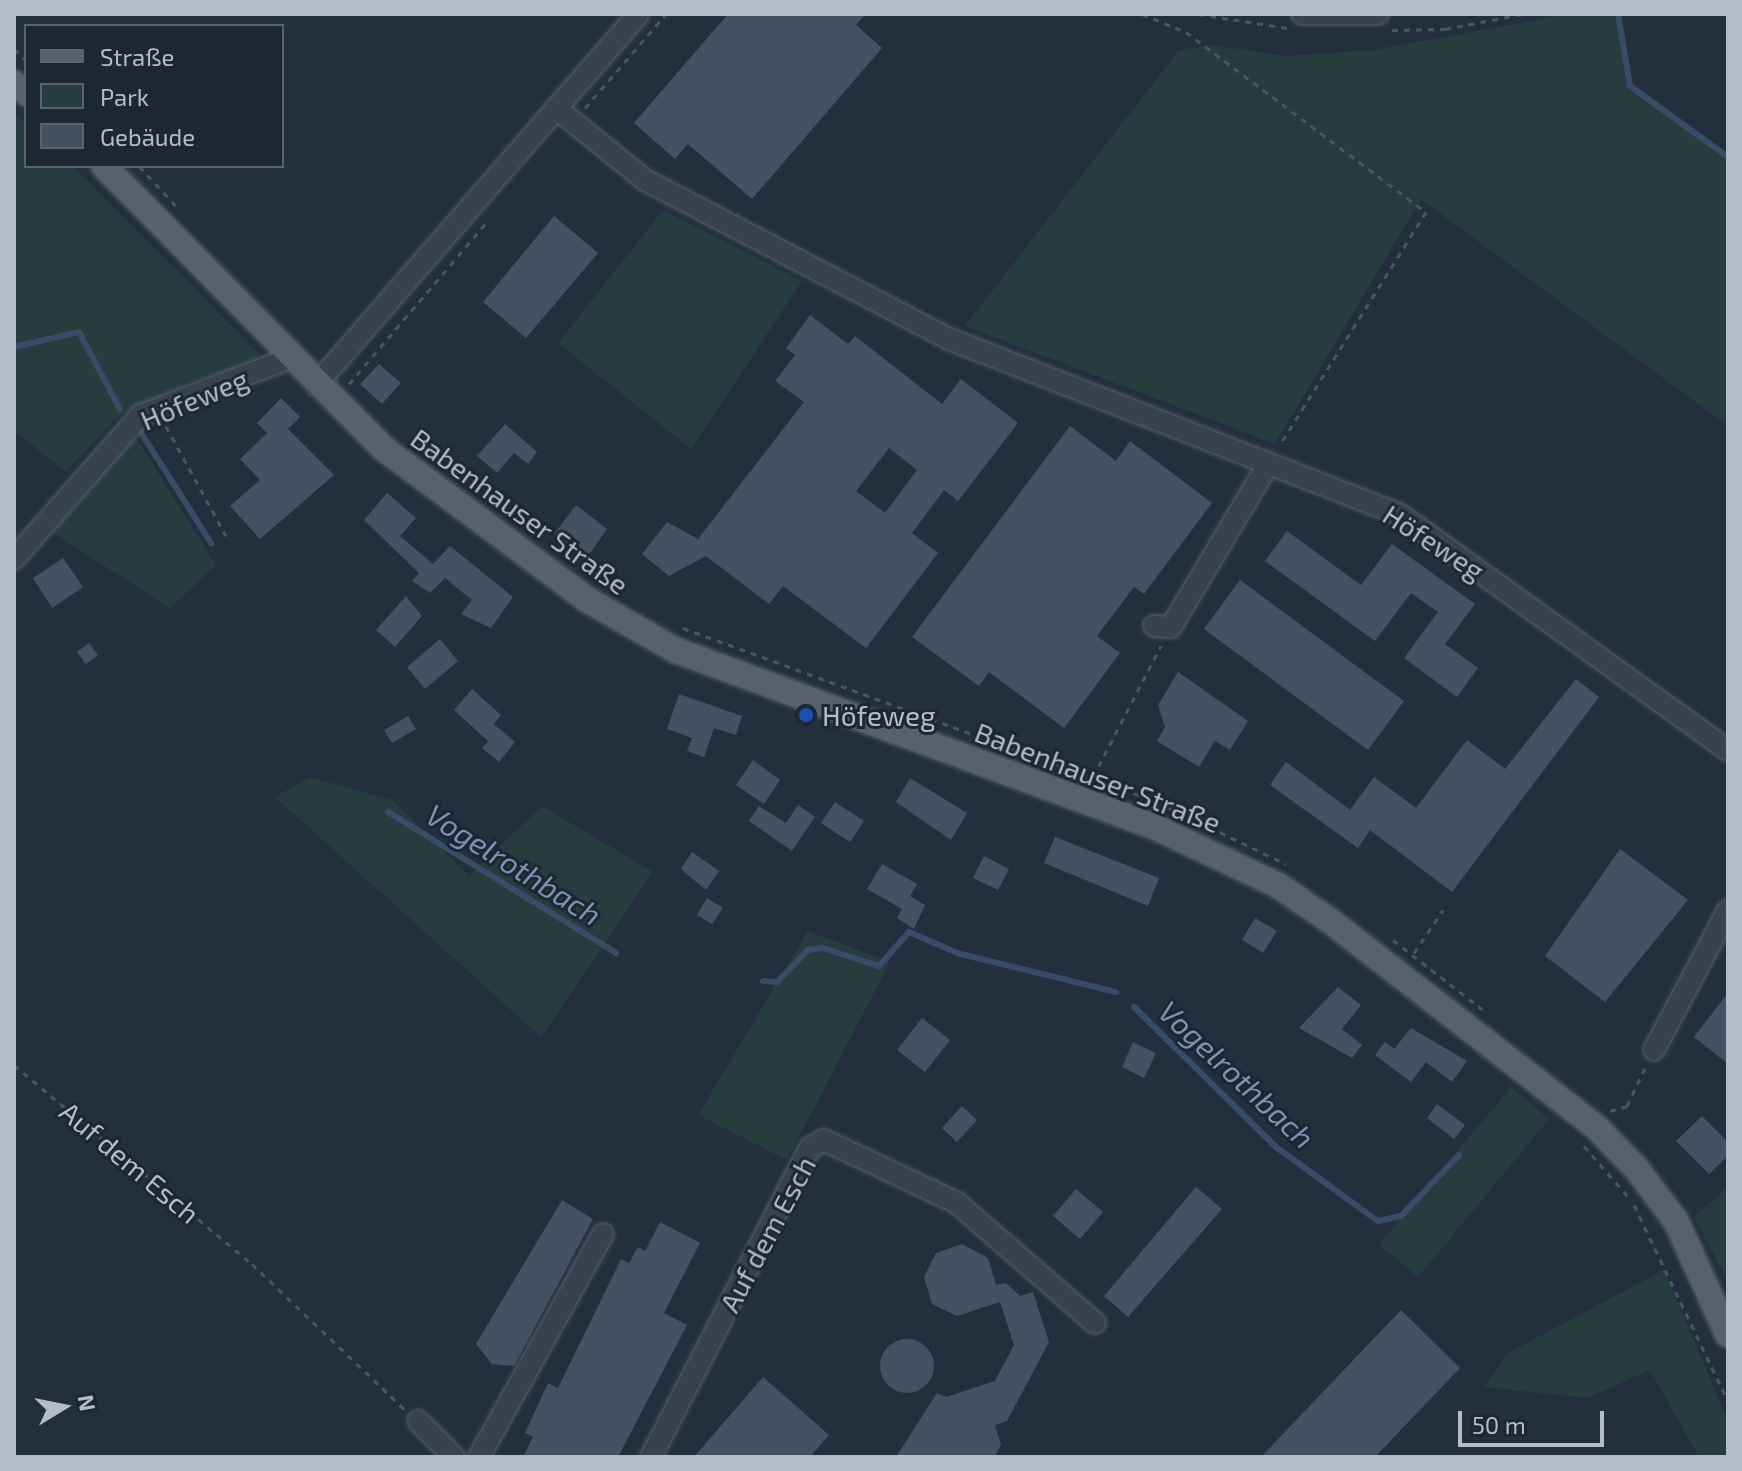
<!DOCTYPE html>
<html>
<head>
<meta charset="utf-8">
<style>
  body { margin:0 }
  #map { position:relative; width:1742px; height:1471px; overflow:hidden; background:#242f3e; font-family:"Exo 2",sans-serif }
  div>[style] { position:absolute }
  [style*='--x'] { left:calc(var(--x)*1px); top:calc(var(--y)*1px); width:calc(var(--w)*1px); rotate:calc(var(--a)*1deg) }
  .green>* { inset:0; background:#263c3f }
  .stream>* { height:6px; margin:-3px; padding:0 3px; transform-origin:3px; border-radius:3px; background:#394c67 }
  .building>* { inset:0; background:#455162 }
  .round { border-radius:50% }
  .path>* { height:3px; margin-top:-1.5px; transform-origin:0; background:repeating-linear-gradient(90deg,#44595c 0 6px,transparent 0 12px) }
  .roads { filter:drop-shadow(0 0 2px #565f6c) drop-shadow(0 0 2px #565f6c) }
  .minor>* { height:20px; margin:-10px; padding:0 10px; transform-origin:10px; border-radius:10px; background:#38414e }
  .major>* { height:24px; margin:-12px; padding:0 12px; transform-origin:12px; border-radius:12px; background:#56606e }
  .dots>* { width:22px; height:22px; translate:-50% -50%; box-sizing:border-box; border:4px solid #1d2633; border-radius:50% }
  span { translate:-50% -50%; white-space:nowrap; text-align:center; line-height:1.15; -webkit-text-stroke:6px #1d2633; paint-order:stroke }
  .street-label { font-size:28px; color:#b4bcc9 }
  .poi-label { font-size:28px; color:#b4bcc9 }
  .left { translate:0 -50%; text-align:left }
  .water-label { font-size:30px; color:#7c92b1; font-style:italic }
  .frame { position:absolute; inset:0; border:16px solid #b4bcc9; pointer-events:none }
  .legend { position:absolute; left:24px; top:24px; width:260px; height:144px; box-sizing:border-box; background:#1d2633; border:2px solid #59626f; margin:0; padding:10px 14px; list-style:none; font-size:24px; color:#b4bcc9 }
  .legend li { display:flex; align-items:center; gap:16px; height:40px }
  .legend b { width:40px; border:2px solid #59626f }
  .north { position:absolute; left:24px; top:1367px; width:80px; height:80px; -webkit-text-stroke:6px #1d2633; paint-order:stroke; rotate:80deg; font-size:22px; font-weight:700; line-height:32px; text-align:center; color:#b4bcc9 }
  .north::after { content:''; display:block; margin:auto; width:28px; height:36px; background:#b4bcc9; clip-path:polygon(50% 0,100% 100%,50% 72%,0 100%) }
  .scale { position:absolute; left:1458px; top:1411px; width:146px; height:36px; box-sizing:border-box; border:4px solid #b4bcc9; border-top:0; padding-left:10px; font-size:24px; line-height:28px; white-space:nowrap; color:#b4bcc9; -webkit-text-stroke:6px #1d2633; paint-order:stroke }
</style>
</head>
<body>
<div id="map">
  <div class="green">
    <div style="clip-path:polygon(1569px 14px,1615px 14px,1626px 81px,1728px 154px,1728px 426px,1421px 199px,1275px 444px,965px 326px,1179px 50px,1212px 45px,1286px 56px,1373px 50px)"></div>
    <div style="clip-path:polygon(14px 113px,26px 124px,26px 166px,72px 166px,260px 355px,253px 365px,196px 380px,119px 416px,66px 472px,14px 431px)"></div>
    <div style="clip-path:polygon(663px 210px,802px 281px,691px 449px,558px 343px)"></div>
    <div style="clip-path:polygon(137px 439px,216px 565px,170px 608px,53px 533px,108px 456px)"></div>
    <div style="clip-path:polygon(310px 777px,392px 800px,469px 876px,542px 806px,653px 872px,541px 1037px,275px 797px)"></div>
    <div style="clip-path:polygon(808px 931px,890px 962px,787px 1160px,698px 1115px)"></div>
    <div style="clip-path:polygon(1511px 1087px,1549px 1119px,1418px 1277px,1379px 1245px)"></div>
    <div style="clip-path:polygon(1728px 1186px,1728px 1282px,1694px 1217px)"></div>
    <div style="clip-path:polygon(1664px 1270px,1728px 1421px,1728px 1457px,1699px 1457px,1650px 1370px,1587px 1398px,1484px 1387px,1508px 1353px)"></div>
  </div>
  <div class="stream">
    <div style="--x:1618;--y:14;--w:73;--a:80.5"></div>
    <div style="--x:1630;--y:86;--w:121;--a:35.9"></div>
    <div style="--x:14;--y:347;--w:67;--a:-13"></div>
    <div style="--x:79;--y:332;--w:87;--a:62"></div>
    <div style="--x:140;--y:431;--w:133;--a:57.6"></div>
    <div style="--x:388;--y:812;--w:268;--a:31.7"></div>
    <div style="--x:763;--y:981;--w:14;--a:4"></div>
    <div style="--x:777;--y:982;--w:45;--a:-45.9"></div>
    <div style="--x:808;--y:950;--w:15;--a:-8"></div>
    <div style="--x:823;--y:948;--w:59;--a:17.8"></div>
    <div style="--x:879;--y:966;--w:45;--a:-48.6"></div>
    <div style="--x:909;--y:932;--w:52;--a:23.6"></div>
    <div style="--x:957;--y:953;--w:164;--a:13.8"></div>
    <div style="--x:1134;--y:1007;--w:199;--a:44.6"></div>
    <div style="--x:1276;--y:1147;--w:126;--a:36"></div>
    <div style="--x:1378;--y:1221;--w:24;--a:-12"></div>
    <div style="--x:1401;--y:1216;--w:84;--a:-46.4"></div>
  </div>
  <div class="building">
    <div style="clip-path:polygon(728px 14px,866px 14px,856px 25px,882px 48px,752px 199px,688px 144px,675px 159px,634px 123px)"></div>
    <div style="clip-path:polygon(554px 216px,598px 253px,526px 338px,483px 302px)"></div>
    <div style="clip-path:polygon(evenodd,810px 315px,848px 344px,855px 336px,942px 404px,961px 379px,1018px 423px,958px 501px,944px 490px,912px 533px,938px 553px,866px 648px,783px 586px,769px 604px,706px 556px,669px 576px,642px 554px,667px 522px,698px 539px,804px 402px,775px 381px,795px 355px,786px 348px,810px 315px,889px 448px,917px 470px,885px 513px,856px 491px,889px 448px)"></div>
    <div style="clip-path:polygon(379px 364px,401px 383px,382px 404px,360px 384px)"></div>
    <div style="clip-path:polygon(281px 398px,300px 417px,288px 429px,334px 475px,260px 539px,230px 506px,260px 480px,240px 459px,267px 433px,257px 423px)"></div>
    <div style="clip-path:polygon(505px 424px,537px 452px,528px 464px,514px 453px,497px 473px,477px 456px)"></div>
    <div style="clip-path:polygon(1070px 426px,1116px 461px,1130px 441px,1212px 503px,1144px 594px,1134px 587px,1097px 636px,1120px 653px,1064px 728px,989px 672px,979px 686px,912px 637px)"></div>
    <div style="clip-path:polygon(387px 493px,416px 518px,400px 536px,433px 564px,450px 546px,513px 597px,491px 628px,461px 614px,472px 600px,445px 578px,430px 593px,412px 581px,419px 573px,364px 520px)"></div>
    <div style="clip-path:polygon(576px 505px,607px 529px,586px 559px,554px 534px)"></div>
    <div style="clip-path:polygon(1287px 531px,1361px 585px,1392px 544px,1475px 604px,1445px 644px,1478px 668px,1457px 697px,1404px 658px,1438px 612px,1411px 593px,1375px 641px,1265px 561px)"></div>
    <div style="clip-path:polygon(63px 558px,83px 587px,52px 608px,33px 578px)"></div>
    <div style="clip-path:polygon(1240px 580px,1404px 701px,1368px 750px,1204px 629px)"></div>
    <div style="clip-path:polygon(406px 596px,422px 616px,395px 647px,376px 630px)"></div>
    <div style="clip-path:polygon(440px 639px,458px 661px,425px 689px,407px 667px)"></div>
    <div style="clip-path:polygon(89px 643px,98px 655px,86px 664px,77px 652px)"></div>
    <div style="clip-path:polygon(1178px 672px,1248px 721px,1230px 750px,1215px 741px,1199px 767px,1157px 741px,1165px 727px,1158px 705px)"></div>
    <div style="clip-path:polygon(1576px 679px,1599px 697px,1452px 892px,1370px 830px,1358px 848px,1270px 785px,1286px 762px,1350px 810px,1374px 777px,1416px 808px,1467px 740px,1505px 769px)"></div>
    <div style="clip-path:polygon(472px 689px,501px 715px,494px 724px,515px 742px,499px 762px,482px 748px,488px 741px,454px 710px)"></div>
    <div style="clip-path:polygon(679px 694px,742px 716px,736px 735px,714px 728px,704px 757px,687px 751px,692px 738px,667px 729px)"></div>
    <div style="clip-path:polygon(408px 716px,416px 729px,392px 743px,384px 730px)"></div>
    <div style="clip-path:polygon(753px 760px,780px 780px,764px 804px,736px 785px)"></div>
    <div style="clip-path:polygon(910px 778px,967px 813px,951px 840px,896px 802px)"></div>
    <div style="clip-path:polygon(835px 802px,864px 821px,850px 842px,821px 823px)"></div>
    <div style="clip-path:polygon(798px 805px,815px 817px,792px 851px,749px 821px,759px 806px,786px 823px)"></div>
    <div style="clip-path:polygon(1055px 837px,1159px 878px,1148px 906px,1044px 863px)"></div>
    <div style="clip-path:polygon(1620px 849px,1688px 900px,1605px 1002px,1545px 956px)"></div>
    <div style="clip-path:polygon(692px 852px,719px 871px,706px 890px,681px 869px)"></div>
    <div style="clip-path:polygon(984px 856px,1009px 869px,998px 890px,973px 878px)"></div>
    <div style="clip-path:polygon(882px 864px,917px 884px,910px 896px,925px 905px,914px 929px,897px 918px,902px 909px,867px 889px)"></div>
    <div style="clip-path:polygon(707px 898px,723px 908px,712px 924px,697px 915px)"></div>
    <div style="clip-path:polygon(1255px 918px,1277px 931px,1263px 953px,1242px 940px)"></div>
    <div style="clip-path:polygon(1338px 987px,1361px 1005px,1342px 1029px,1362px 1045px,1352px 1058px,1299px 1028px)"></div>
    <div style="clip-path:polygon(1728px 993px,1728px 1064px,1694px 1037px)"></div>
    <div style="clip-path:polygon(922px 1018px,950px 1040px,925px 1072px,897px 1050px)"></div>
    <div style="clip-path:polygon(1411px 1028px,1467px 1061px,1452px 1082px,1426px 1062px,1411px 1082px,1375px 1055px,1385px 1042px,1394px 1049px)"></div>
    <div style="clip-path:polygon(1133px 1042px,1156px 1053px,1144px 1078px,1122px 1067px)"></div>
    <div style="clip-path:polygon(1437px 1104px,1465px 1125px,1454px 1139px,1427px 1118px)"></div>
    <div style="clip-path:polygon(962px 1106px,977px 1120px,957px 1142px,942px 1128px)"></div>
    <div style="clip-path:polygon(1702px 1116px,1728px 1142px,1728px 1156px,1709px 1174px,1676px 1141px)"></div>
    <div style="clip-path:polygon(1196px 1187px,1222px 1209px,1128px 1317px,1104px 1296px)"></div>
    <div style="clip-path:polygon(1076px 1189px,1103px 1212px,1080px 1239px,1053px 1216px)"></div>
    <div style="clip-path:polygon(562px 1200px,593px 1219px,514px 1366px,492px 1364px,476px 1344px)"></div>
    <div style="clip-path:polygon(660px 1222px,700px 1243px,664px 1313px,687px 1325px,618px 1457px,523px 1457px,533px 1437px,525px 1433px,548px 1383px,558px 1388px,621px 1259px,629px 1263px,638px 1247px,645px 1251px)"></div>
    <div style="clip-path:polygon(962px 1244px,988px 1258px,996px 1285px,1006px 1283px,1020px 1296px,1033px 1292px,1049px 1342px,1007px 1421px,995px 1425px,1001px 1445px,994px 1457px,896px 1457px,937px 1393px,946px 1397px,995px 1381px,1014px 1345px,1000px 1302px,957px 1316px,932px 1304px,924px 1277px,936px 1253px)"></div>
    <div style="clip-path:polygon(1401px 1310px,1460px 1368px,1375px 1457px,1261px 1457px)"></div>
    <div class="round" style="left:880px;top:1339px;width:54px;height:54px"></div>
    <div style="clip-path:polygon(763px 1377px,829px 1435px,810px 1457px,694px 1457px)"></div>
  </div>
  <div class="path">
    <div style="--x:1142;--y:14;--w:48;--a:22.2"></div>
    <div style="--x:1186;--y:32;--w:300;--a:36.9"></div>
    <div style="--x:1426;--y:212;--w:276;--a:122.1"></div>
    <div style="--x:1198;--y:14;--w:91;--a:8.8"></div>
    <div style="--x:1392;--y:30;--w:53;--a:-1.1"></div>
    <div style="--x:1445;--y:29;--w:79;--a:-10.9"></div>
    <div style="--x:14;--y:49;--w:16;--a:43"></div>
    <div style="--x:585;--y:108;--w:124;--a:-49.2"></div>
    <div style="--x:139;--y:166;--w:59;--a:47.1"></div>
    <div style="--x:349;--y:384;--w:211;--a:-49.6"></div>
    <div style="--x:166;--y:426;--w:125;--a:61.4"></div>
    <div style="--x:683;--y:628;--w:503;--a:20.13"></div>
    <div style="--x:1155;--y:801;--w:145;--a:25.7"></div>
    <div style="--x:1093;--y:777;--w:148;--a:-62.6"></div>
    <div style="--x:1393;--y:940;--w:113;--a:37.8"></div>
    <div style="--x:1414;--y:953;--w:52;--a:-56"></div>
    <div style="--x:14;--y:1065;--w:310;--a:39.9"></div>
    <div style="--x:252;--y:1264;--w:210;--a:43.6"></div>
    <div style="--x:1610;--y:1111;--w:18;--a:-16"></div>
    <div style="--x:1627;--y:1106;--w:42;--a:-64.7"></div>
    <div style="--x:1584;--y:1146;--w:70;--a:49"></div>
    <div style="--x:1634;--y:1205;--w:217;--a:64.4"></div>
  </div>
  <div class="roads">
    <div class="minor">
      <div style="--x:1302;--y:14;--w:76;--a:0"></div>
      <div style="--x:556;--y:108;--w:114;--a:39"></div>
      <div style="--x:645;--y:180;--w:343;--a:27.6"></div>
      <div style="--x:949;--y:339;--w:486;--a:21.3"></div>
      <div style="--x:1402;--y:516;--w:401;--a:35.7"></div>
      <div style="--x:316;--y:385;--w:491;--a:-49"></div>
      <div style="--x:14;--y:559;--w:192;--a:-48.6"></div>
      <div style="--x:141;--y:415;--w:157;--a:-20.9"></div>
      <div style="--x:1154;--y:626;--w:17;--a:3"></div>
      <div style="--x:1171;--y:627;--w:190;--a:-59.2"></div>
      <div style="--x:1654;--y:1050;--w:158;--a:-62.1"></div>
      <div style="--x:418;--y:1421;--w:51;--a:45"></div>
      <div style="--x:479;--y:1457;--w:255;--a:-60.9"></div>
      <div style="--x:651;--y:1457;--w:348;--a:-62.8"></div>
      <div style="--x:810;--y:1148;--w:16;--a:-30"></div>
      <div style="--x:824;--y:1140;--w:147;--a:25.3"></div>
      <div style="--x:957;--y:1203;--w:183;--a:41"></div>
    </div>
    <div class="major">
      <div style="--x:14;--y:83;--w:16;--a:40"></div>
      <div style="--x:104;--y:166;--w:397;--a:45.3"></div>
      <div style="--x:383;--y:448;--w:253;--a:36.6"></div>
      <div style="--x:586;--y:599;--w:103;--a:29.8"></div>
      <div style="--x:675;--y:650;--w:512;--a:20.24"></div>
      <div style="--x:1155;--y:827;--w:137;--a:25.4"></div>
      <div style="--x:1279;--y:886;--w:65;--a:34.4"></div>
      <div style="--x:1333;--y:923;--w:334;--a:37.8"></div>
      <div style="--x:1597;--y:1128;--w:56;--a:45.7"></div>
      <div style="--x:1636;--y:1168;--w:66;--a:53"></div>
      <div style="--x:1676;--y:1221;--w:125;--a:65.5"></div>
    </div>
  </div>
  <div class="dots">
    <div style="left:806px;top:715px;background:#1a4fb4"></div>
  </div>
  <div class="street-label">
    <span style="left:194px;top:399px;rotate:-23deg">Höfeweg</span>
    <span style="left:520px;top:511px;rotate:36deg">Babenhauser Straße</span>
    <span style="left:1434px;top:542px;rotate:33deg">Höfeweg</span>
    <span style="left:1098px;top:777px;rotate:21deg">Babenhauser Straße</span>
    <span style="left:130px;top:1162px;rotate:40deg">Auf dem Esch</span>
    <span style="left:767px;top:1234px;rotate:-62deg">Auf dem Esch</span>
  </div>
  <div class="poi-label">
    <span class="left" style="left:822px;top:715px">Höfeweg</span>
  </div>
  <div class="water-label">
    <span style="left:514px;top:864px;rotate:32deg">Vogelrothbach</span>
    <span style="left:1237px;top:1074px;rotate:43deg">Vogelrothbach</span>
  </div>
  <div class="frame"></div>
  <ul class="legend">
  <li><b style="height:10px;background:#56606e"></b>Straße</li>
  <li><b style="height:22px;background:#263c3f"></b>Park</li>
  <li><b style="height:22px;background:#455162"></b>Gebäude</li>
  </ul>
  <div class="north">N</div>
  <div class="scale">50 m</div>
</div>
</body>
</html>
